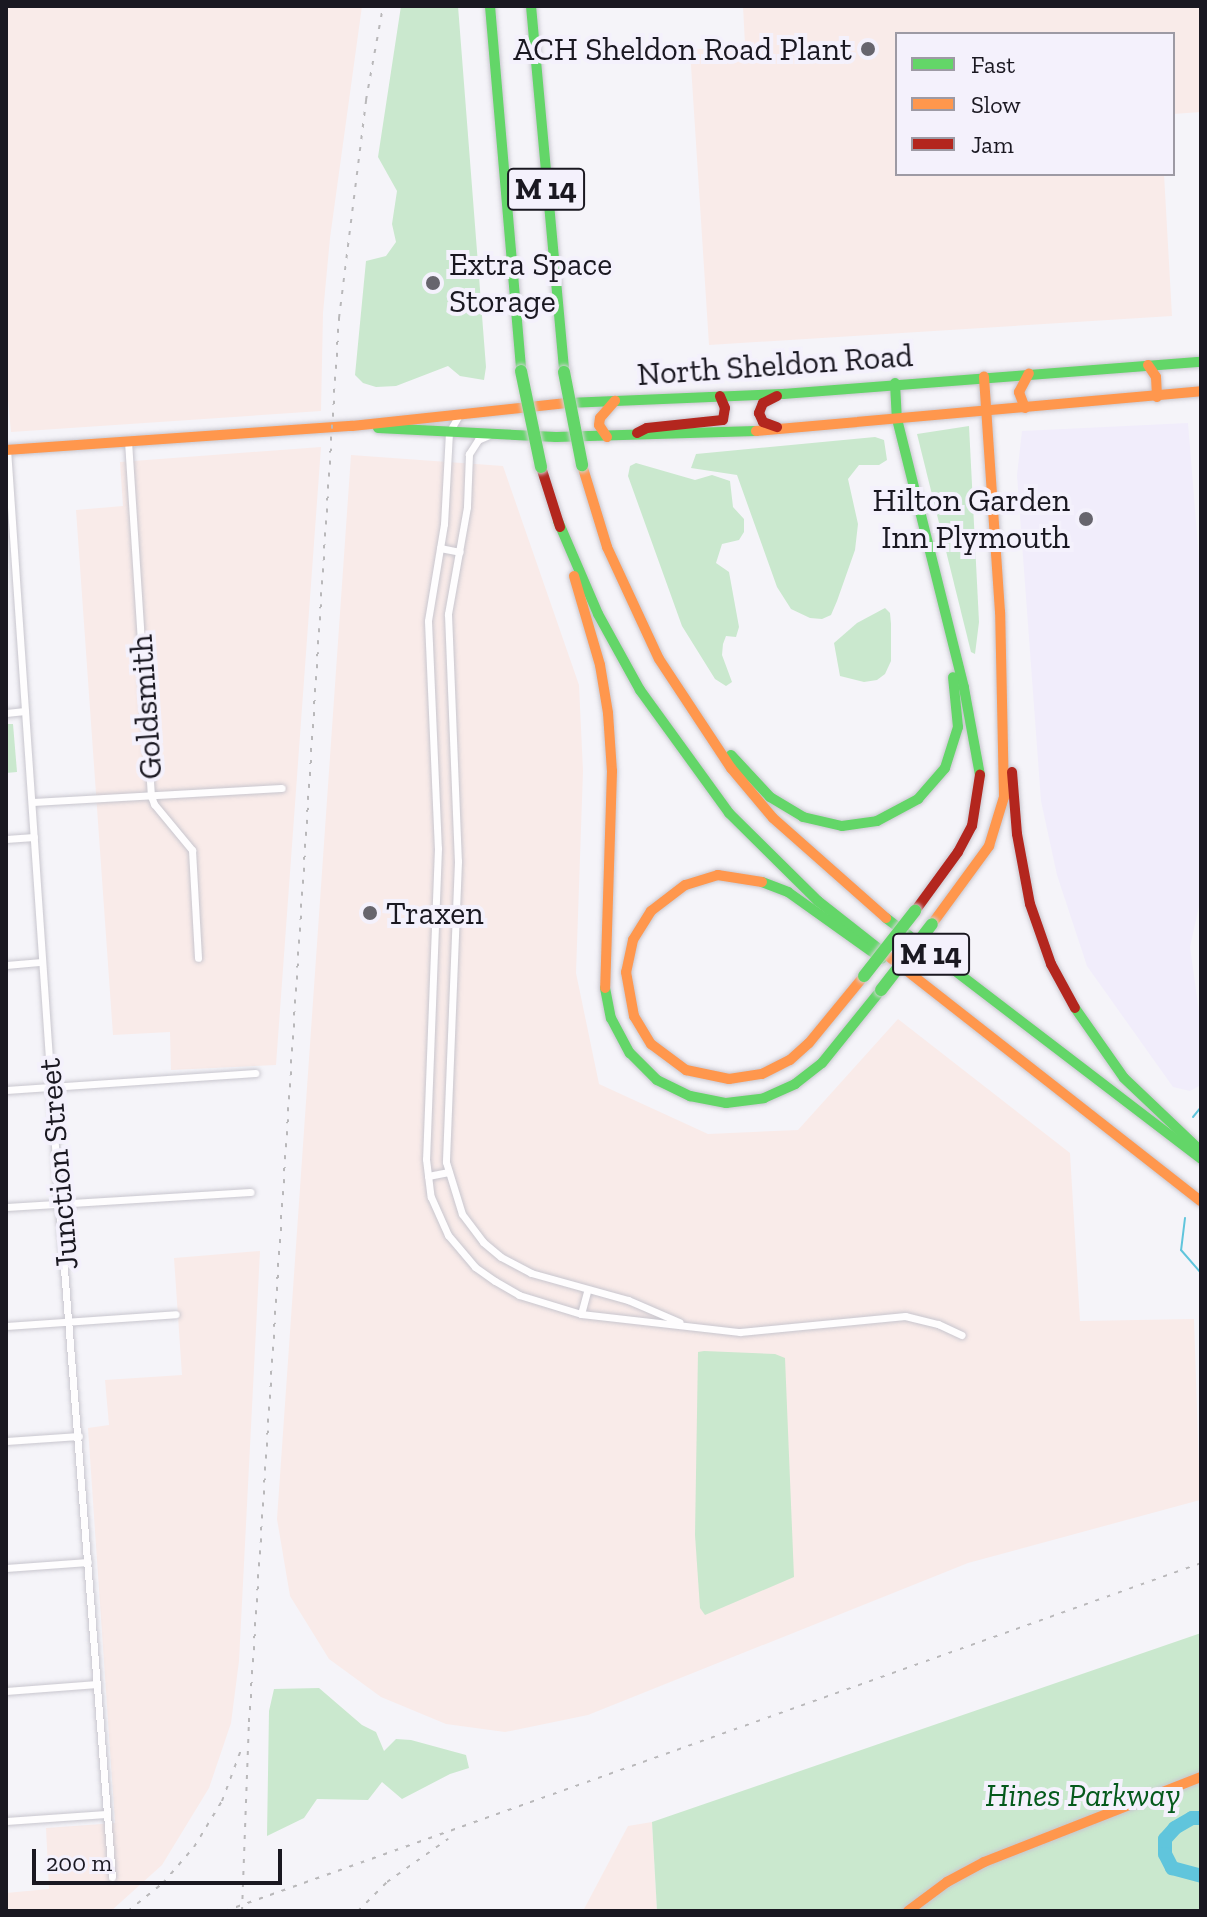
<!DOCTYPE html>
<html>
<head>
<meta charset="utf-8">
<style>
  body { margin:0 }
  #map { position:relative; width:1207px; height:1917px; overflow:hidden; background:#f5f4f9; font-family:"Zilla Slab",serif }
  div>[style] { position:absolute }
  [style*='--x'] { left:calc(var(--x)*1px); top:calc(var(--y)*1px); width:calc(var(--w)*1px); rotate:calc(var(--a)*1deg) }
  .built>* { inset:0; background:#f1edfb }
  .industrial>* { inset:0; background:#f9ebe9 }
  .green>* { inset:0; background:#cae8ce }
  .stream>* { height:2px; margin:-1px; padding:0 1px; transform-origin:1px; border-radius:1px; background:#60c5dc }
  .river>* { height:14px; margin:-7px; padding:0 7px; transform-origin:7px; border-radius:7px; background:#60c5dc }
  .roads { filter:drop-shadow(0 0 2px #c8c6ce) drop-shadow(0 0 2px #c8c6ce) }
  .street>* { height:7px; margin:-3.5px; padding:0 3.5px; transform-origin:3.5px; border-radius:3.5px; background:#fefdfe }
  .fast>* { height:10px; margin:-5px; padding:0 5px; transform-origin:5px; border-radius:5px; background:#63d668 }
  .slow>* { height:10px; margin:-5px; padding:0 5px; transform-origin:5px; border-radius:5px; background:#ff974d }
  .jam>* { height:10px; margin:-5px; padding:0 5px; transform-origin:5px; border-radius:5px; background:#b3261e }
  .rail>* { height:2px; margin-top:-1px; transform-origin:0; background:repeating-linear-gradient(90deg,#b9b8ba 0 4px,transparent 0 12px) }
  .bridges { filter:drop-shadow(0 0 2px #d2d1d5) drop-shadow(0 0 2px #d2d1d5) }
  .fast-bridge>* { height:12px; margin:-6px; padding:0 6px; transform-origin:6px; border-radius:6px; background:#63d668 }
  .dots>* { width:22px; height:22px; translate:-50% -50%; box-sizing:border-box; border:4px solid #f4f1fc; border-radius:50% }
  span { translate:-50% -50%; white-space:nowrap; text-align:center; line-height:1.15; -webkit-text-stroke:8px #f4f1fc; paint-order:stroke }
  .shield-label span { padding:2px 6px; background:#f4f1fc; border:2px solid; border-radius:6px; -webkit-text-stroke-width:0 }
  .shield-label { font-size:30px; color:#1a1821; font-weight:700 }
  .poi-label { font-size:32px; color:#1a1821 }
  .right { translate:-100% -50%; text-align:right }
  .left { translate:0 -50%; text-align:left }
  .street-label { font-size:32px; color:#1a1821 }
  .park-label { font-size:32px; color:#055a1c; font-style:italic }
  .frame { position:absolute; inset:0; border:8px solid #1a1821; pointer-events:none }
  .legend { position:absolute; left:895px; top:32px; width:280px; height:144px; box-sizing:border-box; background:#f4f1fc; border:2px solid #9d9aa4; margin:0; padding:10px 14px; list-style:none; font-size:24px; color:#1a1821 }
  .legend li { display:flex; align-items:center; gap:16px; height:40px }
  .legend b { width:40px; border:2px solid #9d9aa4 }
  .scale { position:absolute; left:32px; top:1849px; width:250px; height:36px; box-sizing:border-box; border:4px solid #1a1821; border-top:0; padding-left:10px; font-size:24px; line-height:28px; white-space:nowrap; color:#1a1821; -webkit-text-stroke:6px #f4f1fc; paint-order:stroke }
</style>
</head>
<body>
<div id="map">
  <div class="built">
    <div style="clip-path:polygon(1188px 423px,1201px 583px,1201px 897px,1190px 947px,1201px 1026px,1201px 1085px,1190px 1091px,1173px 1087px,1087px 966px,1057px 875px,1041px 801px,1017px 475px,1022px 431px)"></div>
  </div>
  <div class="industrial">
    <div style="clip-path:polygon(6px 6px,362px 6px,330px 238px,323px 313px,321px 411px,11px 432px,6px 379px)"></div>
    <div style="clip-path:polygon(743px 6px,1201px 6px,1201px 112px,1173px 114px,1173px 34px,897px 34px,897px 174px,1164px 174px,1172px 316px,709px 345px,690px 50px,745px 45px)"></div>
    <div style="clip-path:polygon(321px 447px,276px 1065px,171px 1070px,170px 1032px,113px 1035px,76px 510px,123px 506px,120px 462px)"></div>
    <div style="clip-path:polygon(351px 455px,503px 466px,579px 685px,583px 771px,576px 973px,599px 1084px,708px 1134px,798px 1130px,898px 1019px,1070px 1153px,1080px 1321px,1194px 1319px,1200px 1500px,968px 1563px,588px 1715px,505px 1732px,446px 1724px,381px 1697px,329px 1659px,290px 1596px,277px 1519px)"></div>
    <div style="clip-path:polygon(260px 1251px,239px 1661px,231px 1723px,209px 1788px,162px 1865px,111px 1911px,6px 1911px,6px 1893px,49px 1889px,46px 1828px,115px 1823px,88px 1428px,109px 1425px,105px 1380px,182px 1375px,174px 1258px)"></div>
    <div style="clip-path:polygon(652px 1822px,657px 1911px,583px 1911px,628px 1826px)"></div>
  </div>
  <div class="green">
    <div style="clip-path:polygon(401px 6px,458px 6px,486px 367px,484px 380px,460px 376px,448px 366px,396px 386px,376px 387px,363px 383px,355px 375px,366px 261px,386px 256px,396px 242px,392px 224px,397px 191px,378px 157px)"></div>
    <div style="clip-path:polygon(969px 426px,979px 622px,975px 654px,971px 652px,917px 434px)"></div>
    <div style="clip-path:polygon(875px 437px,884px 440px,887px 460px,879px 465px,859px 465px,848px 479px,858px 524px,855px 550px,837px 601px,831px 615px,822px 619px,810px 618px,791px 609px,777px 587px,737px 475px,691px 468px,696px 454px)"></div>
    <div style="clip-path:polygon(636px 463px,695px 480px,712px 475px,730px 481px,733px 507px,744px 519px,744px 532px,739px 540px,722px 544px,716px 563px,729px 572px,739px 627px,736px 637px,726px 636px,723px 644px,722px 655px,732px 682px,726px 686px,715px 679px,682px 626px,628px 476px,630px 466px)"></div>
    <div style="clip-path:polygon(885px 608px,890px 613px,891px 624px,891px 661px,885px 674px,877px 680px,864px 682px,840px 676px,834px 643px,857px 623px)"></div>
    <div style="clip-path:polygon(6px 724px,13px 724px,17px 772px,6px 773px)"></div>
    <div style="clip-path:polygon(704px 1351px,775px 1354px,785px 1358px,794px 1577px,705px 1615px,700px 1608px,695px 1535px,698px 1352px)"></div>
    <div style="clip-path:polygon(1201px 1633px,1201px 1911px,657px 1911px,652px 1822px)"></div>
    <div style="clip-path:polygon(319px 1688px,362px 1725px,376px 1732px,384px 1751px,396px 1739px,411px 1740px,466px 1755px,469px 1768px,450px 1774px,402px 1799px,382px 1782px,368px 1800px,317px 1799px,304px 1818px,267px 1836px,269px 1711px,274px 1689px)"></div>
  </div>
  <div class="stream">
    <div style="--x:1193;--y:1117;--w:13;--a:-51"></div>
    <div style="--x:1185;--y:1218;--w:32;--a:97"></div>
    <div style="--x:1181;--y:1250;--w:30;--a:49"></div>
  </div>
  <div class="river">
    <div style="--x:1201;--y:1818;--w:9;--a:180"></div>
    <div style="--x:1192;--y:1818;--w:20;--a:150"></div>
    <div style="--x:1175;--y:1828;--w:15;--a:132"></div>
    <div style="--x:1165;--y:1839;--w:15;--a:90"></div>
    <div style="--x:1165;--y:1854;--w:16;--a:63"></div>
    <div style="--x:1172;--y:1868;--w:30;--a:15"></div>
  </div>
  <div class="roads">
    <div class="street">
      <div style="--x:459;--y:415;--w:20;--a:120"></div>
      <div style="--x:449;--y:432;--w:92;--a:93.1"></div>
      <div style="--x:444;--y:524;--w:98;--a:99.4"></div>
      <div style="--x:428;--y:621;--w:227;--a:87.5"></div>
      <div style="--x:438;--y:848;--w:311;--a:92.2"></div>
      <div style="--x:426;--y:1159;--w:38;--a:83"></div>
      <div style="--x:431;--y:1197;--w:42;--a:65.9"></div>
      <div style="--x:448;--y:1235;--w:42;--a:49.8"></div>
      <div style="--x:475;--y:1267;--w:24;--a:35"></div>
      <div style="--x:495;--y:1281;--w:28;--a:30"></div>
      <div style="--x:519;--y:1295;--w:65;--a:17"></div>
      <div style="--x:581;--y:1314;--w:160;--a:6.5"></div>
      <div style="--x:740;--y:1332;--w:166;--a:-5.5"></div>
      <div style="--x:905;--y:1316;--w:34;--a:14"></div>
      <div style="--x:938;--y:1324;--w:26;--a:25"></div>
      <div style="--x:489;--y:435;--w:12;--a:156"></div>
      <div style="--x:478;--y:440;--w:17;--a:123"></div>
      <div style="--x:469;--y:454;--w:53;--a:92.2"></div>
      <div style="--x:467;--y:507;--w:109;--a:100.1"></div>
      <div style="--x:448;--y:614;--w:247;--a:87.7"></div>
      <div style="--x:458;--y:861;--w:301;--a:92.3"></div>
      <div style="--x:446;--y:1162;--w:54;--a:72.9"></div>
      <div style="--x:462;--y:1214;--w:35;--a:53"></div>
      <div style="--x:483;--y:1242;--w:23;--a:40"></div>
      <div style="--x:501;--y:1257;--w:34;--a:28"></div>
      <div style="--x:531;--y:1273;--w:101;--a:15.6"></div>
      <div style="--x:628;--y:1300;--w:56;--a:23.3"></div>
      <div style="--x:128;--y:441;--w:356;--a:86.3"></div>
      <div style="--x:151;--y:796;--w:9;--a:69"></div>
      <div style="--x:154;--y:804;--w:60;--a:50.4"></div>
      <div style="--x:192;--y:850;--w:108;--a:86.8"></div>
      <div style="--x:7;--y:449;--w:771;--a:86.06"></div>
      <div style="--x:60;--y:1218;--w:661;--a:85.49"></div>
      <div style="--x:440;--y:548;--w:20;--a:11"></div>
      <div style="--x:6;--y:713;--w:19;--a:-6"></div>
      <div style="--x:32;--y:802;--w:250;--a:-3.2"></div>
      <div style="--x:6;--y:839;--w:28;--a:-4"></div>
      <div style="--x:6;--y:965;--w:36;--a:-5"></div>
      <div style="--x:6;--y:1090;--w:250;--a:-3.9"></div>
      <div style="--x:428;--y:1176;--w:21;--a:-11"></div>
      <div style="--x:6;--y:1207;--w:245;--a:-3.5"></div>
      <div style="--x:581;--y:1314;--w:24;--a:-75"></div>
      <div style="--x:6;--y:1326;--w:170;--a:-4"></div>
      <div style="--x:6;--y:1441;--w:73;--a:-3.9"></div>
      <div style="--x:6;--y:1568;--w:82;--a:-4.2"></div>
      <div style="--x:6;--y:1691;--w:91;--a:-4.4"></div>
      <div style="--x:6;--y:1821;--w:100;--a:-4"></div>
    </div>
    <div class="fast">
      <div style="--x:490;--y:6;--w:366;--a:85.1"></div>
      <div style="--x:531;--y:6;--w:367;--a:84.8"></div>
      <div style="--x:895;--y:383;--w:36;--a:87"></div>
      <div style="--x:897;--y:419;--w:277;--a:76"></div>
      <div style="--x:964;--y:688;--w:88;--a:79.6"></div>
      <div style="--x:567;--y:403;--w:216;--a:-2.4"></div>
      <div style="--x:783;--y:394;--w:419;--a:-4.4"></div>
      <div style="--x:378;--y:428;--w:178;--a:2.9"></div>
      <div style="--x:556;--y:437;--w:200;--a:-1.7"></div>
      <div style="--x:558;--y:521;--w:101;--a:66.7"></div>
      <div style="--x:598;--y:614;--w:87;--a:61.1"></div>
      <div style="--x:640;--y:690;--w:152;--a:54.1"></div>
      <div style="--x:729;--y:813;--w:125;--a:44.7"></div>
      <div style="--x:818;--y:901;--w:89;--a:38.2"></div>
      <div style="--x:731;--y:755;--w:57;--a:47.1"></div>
      <div style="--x:770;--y:797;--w:39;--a:31"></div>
      <div style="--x:803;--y:817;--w:40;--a:13"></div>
      <div style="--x:842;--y:826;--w:35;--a:-8"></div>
      <div style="--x:877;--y:821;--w:47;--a:-28.2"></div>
      <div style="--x:918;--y:799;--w:41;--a:-48.9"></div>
      <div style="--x:945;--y:768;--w:43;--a:-72.4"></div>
      <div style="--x:958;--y:727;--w:50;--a:-95.7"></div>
      <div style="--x:762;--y:882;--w:28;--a:21"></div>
      <div style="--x:788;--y:892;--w:115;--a:35.5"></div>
      <div style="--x:886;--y:918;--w:397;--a:37.4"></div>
      <div style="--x:605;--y:988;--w:31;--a:79"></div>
      <div style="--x:611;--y:1018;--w:40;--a:62"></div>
      <div style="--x:630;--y:1053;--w:38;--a:45"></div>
      <div style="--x:657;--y:1080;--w:37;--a:26"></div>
      <div style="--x:690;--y:1096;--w:37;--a:11"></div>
      <div style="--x:726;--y:1103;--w:38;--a:-7"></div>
      <div style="--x:764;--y:1098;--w:34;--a:-24"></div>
      <div style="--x:795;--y:1084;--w:34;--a:-38"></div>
      <div style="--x:822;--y:1063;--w:94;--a:-51.1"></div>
      <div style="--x:1075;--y:1008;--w:85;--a:55"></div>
      <div style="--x:1124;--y:1078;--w:105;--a:43.5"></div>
    </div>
    <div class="slow">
      <div style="--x:1148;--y:365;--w:14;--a:56"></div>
      <div style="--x:1156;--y:377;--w:20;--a:87"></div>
      <div style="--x:1025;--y:408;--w:17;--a:-111"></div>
      <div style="--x:1019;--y:392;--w:21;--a:-62"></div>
      <div style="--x:756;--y:431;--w:447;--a:-5.1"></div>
      <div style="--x:607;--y:437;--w:14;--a:-124"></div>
      <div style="--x:599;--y:425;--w:7;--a:-82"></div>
      <div style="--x:600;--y:418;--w:23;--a:-49"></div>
      <div style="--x:6;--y:450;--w:347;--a:-4"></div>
      <div style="--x:352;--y:426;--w:216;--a:-6.1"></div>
      <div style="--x:582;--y:465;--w:86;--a:73"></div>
      <div style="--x:607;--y:547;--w:123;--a:65.1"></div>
      <div style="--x:659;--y:659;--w:131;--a:56.6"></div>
      <div style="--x:731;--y:768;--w:65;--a:50"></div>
      <div style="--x:773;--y:818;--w:151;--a:41.5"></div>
      <div style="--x:574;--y:576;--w:93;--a:73.7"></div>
      <div style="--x:600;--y:665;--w:49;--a:80.5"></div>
      <div style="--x:608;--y:713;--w:58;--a:86.1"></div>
      <div style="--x:612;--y:771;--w:217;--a:91.8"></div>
      <div style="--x:762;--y:882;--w:45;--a:-171"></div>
      <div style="--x:718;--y:875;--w:34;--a:163"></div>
      <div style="--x:685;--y:885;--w:43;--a:142.6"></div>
      <div style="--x:651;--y:911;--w:34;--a:122"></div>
      <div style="--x:633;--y:940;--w:33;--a:102"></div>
      <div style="--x:626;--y:972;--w:45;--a:79.7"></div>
      <div style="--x:634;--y:1016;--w:33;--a:59"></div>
      <div style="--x:651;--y:1044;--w:44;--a:36.6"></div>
      <div style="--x:686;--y:1070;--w:44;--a:11.8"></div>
      <div style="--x:729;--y:1079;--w:33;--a:-9"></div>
      <div style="--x:762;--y:1074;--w:31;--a:-27"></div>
      <div style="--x:790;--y:1060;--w:25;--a:-42"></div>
      <div style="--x:809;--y:1043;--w:87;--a:-50.6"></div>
      <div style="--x:932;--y:924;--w:97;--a:-53.8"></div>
      <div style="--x:989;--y:846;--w:51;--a:-73"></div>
      <div style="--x:1004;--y:797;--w:185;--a:-91.2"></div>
      <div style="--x:1000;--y:612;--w:236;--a:-93.9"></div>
      <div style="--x:888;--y:956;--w:397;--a:38.1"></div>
      <div style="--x:908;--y:1911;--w:49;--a:-36.6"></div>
      <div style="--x:947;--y:1882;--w:42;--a:-28.4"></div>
      <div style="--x:984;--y:1862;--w:233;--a:-21.4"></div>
    </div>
    <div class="jam">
      <div style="--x:777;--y:396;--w:16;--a:153"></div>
      <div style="--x:763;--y:403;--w:11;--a:112"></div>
      <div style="--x:759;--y:413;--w:10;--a:66"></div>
      <div style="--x:763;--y:422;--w:15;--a:20"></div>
      <div style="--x:637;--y:433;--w:11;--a:-27"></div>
      <div style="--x:647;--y:428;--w:76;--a:-6"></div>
      <div style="--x:723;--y:420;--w:12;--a:-81"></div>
      <div style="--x:725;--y:408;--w:13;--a:-113"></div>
      <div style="--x:541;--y:467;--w:63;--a:72.4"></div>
      <div style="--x:1012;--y:772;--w:62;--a:85.4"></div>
      <div style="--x:1017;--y:834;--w:71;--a:79.5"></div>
      <div style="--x:1030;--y:904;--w:64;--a:70.7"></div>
      <div style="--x:1051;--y:964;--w:50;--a:61.4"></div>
      <div style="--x:915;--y:911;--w:73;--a:-53.9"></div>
      <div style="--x:958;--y:852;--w:30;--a:-62"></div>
      <div style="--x:972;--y:826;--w:52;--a:-81.1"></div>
    </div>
  </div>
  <div class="rail">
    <div style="--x:128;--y:1911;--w:45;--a:-38.7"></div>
    <div style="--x:163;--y:1883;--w:48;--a:-49.3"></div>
    <div style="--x:194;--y:1847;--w:54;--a:-58.7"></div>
    <div style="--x:222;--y:1801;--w:54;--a:-69.6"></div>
    <div style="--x:225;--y:1911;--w:1036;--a:-19.62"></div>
    <div style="--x:242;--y:1911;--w:189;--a:-87.9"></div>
    <div style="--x:249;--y:1722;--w:1407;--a:-86.33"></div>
    <div style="--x:339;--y:318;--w:220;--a:-82.9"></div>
    <div style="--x:366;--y:100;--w:96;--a:-79.7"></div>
    <div style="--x:358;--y:1911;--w:41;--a:-45"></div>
    <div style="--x:387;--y:1882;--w:75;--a:-35.2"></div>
  </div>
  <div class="bridges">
    <div class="fast-bridge">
      <div style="--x:521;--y:371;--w:98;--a:78.2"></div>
      <div style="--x:564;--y:372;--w:95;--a:79"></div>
      <div style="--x:864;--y:976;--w:83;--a:-51.9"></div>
      <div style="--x:881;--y:990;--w:83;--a:-52.3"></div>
    </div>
  </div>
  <div class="dots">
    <div style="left:868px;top:49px;background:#67656d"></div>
    <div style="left:433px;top:283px;background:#67656d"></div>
    <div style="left:1086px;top:519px;background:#67656d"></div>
    <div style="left:370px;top:913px;background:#67656d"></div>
  </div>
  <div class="shield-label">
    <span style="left:546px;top:189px">M 14</span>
    <span style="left:931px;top:954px">M 14</span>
  </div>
  <div class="poi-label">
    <span class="right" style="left:852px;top:49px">ACH Sheldon Road Plant</span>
    <span class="left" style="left:449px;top:283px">Extra Space<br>Storage</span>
    <span class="right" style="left:1070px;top:519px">Hilton Garden<br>Inn Plymouth</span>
    <span class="left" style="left:386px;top:913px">Traxen</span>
  </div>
  <div class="street-label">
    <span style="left:775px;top:365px;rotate:-4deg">North Sheldon Road</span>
    <span style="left:146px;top:707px;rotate:-94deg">Goldsmith</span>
    <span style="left:58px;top:1164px;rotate:-95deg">Junction Street</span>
  </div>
  <div class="park-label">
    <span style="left:1083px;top:1795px">Hines Parkway</span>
  </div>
  <div class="frame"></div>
  <ul class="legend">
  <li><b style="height:10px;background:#63d668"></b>Fast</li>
  <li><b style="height:10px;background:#ff974d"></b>Slow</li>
  <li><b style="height:10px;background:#b3261e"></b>Jam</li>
  </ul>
  <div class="scale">200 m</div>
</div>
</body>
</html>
